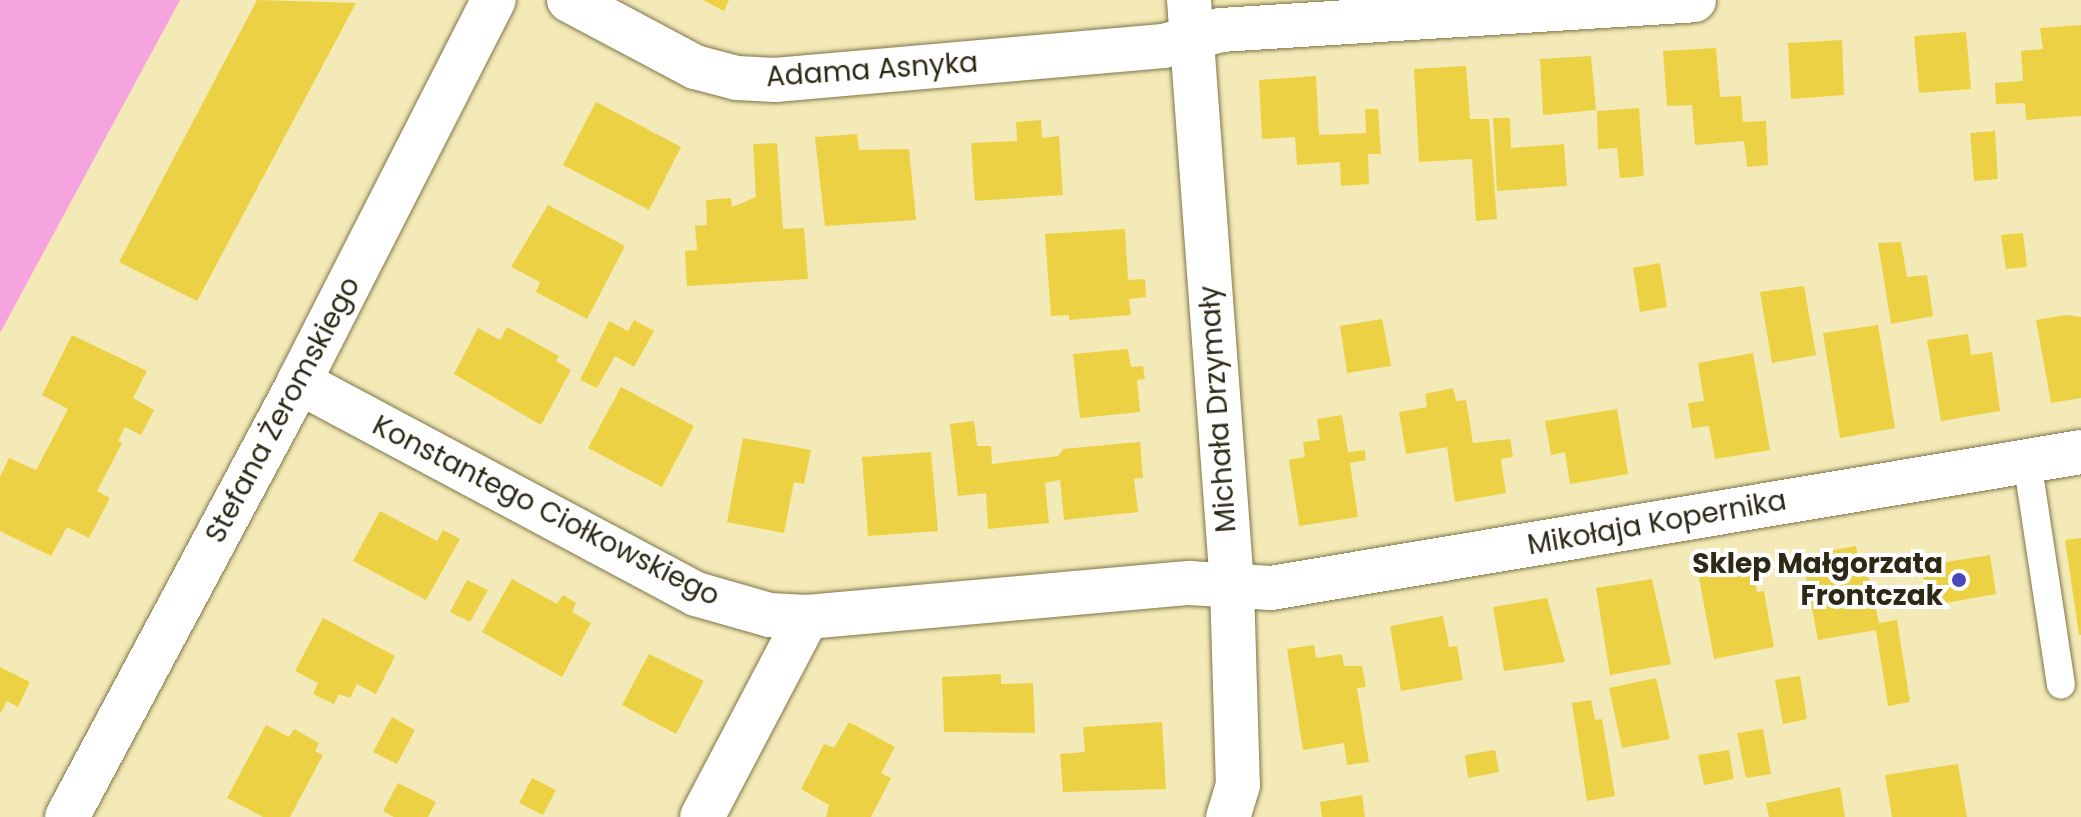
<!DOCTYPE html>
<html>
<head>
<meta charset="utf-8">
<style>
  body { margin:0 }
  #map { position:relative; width:2081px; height:817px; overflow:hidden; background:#f4eab8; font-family:Poppins,sans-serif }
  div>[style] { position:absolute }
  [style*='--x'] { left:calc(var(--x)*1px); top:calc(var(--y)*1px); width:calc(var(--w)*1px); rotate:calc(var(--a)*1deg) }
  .green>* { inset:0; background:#f6a4df }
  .building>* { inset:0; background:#ecd144 }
  .roads { filter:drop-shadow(0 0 2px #7f7547) drop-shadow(0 0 2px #7f7547) }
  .service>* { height:28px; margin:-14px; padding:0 14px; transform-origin:14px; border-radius:14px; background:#fff }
  .minor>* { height:44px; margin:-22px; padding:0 22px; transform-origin:22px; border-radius:22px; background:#fff }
  .dots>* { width:22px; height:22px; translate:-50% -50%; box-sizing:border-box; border:4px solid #fff; border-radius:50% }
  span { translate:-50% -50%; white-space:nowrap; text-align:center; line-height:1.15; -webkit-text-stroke:8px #fff; paint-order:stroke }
  .street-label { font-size:28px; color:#2d2916 }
  .poi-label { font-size:28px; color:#2d2916; font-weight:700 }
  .right { translate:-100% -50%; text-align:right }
</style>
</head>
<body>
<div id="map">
  <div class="green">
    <div style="clip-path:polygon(0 0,180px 0,0 333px)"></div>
  </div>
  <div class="building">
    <div style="clip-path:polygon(257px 0,356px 3px,197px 301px,119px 262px)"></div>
    <div style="clip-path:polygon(703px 0,729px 0,724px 11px)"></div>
    <div style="clip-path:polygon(2081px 25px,2081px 116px,2026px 120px,2025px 103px,1996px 104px,1995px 83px,2023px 81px,2021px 51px,2043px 49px,2040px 28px)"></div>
    <div style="clip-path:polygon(1966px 32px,1971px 89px,1919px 93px,1914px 36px)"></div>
    <div style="clip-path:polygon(1842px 40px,1844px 95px,1791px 99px,1788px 43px)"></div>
    <div style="clip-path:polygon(1716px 48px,1720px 97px,1741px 96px,1743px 122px,1766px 121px,1768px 165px,1747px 167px,1744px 141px,1695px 145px,1692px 105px,1667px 106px,1663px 51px)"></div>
    <div style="clip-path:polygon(1591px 56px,1596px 110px,1543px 115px,1540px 59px)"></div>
    <div style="clip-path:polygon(1466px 66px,1470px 119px,1489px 119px,1497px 219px,1476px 221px,1472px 159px,1419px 162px,1414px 69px)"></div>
    <div style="clip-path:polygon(1316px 76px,1319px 135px,1366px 133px,1365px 109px,1378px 109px,1381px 154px,1368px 154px,1369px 184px,1341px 186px,1340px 162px,1297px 165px,1295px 137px,1262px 139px,1259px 80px)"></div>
    <div style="clip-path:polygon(596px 102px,681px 147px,649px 210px,563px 165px)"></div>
    <div style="clip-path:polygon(1639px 108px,1644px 176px,1620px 178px,1617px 148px,1598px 149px,1597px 111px)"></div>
    <div style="clip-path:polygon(1493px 118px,1510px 118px,1511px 148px,1564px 144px,1567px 186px,1497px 191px)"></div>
    <div style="clip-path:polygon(1041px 120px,1042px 138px,1059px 136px,1063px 195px,975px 201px,971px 143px,1017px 141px,1016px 122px)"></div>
    <div style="clip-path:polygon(1995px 131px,1998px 179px,1974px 181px,1970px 133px)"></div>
    <div style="clip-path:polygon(857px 134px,859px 150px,909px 149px,916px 220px,825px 226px,815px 137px)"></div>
    <div style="clip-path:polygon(777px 143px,783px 229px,804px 228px,808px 279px,687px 286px,685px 251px,697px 250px,695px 226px,707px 225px,706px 200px,731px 198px,732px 207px,756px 197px,753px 144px)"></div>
    <div style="clip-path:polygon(548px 205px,625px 246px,587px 319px,536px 292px,540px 282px,511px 267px)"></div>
    <div style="clip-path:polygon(1125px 229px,1128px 280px,1145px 279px,1146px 297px,1129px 299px,1131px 315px,1069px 320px,1069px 315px,1051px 316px,1045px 234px)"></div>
    <div style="clip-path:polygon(2023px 233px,2027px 267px,2006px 269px,2001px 235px)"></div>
    <div style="clip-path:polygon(1901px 242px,1907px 277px,1927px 275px,1933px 316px,1891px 324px,1878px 243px)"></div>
    <div style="clip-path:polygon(1660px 263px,1667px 307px,1640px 312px,1633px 268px)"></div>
    <div style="clip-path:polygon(1804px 286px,1816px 355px,1772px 363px,1760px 292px)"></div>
    <div style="clip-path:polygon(2067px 315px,2081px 317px,2081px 398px,2051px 403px,2036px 320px)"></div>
    <div style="clip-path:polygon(1382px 319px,1391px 366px,1347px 373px,1340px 326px)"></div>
    <div style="clip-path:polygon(634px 320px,654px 331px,634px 367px,615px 356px,597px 388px,580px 380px,609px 321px,628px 331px)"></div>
    <div style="clip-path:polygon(1878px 325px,1895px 428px,1840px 438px,1823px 333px)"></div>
    <div style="clip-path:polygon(507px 327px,559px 356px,556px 361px,571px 370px,541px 425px,454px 374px,478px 328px,500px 340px)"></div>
    <div style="clip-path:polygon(1968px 334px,1971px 355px,1992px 352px,2000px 411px,1941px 421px,1927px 340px)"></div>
    <div style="clip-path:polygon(72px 335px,147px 371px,133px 398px,154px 410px,141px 435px,125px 427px,118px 441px,122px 443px,97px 491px,110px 498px,89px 538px,67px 527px,51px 556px,0 531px,0 477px,9px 458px,36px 470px,52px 440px,68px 409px,42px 395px)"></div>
    <div style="clip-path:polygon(1128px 349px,1131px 367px,1143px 366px,1145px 379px,1137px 380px,1140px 412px,1080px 418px,1073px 354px)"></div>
    <div style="clip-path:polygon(1753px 353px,1770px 450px,1715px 459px,1709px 426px,1692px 428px,1688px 403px,1704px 401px,1698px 363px)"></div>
    <div style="clip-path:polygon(621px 387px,694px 426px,662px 487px,588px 448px)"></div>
    <div style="clip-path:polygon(1453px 388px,1456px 401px,1466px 400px,1473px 443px,1510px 439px,1513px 457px,1501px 459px,1506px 493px,1455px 502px,1447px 447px,1406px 454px,1399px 412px,1427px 407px,1425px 394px)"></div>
    <div style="clip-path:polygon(1617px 409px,1628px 474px,1570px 484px,1565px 452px,1551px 455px,1545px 421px)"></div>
    <div style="clip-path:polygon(1342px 415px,1348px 452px,1365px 450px,1366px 460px,1350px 463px,1358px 517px,1299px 526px,1289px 460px,1305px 457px,1303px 442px,1320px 440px,1317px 419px)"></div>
    <div style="clip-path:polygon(974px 421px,977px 446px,991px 446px,992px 464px,1058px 456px,1063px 449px,1140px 442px,1143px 478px,1134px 479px,1138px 512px,1064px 520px,1060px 480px,1045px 483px,1049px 523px,988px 529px,986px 493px,958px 496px,950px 424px)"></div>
    <div style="clip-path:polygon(743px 438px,811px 450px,804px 484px,794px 482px,784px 533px,727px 522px)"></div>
    <div style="clip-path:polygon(931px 452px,938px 531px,868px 536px,862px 457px)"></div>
    <div style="clip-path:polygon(380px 511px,437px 541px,443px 530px,460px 539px,426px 600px,353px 561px)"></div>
    <div style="clip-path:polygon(2081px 538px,2081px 635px,2079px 635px,2065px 540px)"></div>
    <div style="clip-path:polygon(1856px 546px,1861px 574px,1868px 573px,1879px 623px,1897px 620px,1910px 702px,1888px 706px,1876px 630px,1818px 640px,1802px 556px)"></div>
    <div style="clip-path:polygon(1990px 555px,1996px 594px,1929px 606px,1921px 566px)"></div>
    <div style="clip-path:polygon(1751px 562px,1757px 592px,1764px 591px,1774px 647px,1714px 659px,1698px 572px)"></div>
    <div style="clip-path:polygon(512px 579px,557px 604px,563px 595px,576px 603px,572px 612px,591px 623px,562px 677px,482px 632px)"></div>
    <div style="clip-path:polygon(1652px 579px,1671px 664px,1610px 675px,1596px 588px)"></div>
    <div style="clip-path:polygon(467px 580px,488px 590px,470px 622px,450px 612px)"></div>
    <div style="clip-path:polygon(1547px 598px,1565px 662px,1504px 671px,1493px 607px)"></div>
    <div style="clip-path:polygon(1443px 616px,1449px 647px,1457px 646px,1463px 680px,1401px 691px,1390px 626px)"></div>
    <div style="clip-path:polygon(323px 618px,395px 656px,376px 694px,357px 684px,350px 698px,339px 694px,334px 704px,313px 694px,318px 683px,295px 671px)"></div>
    <div style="clip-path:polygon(1314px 645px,1316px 658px,1342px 654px,1344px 666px,1362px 666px,1366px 687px,1357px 688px,1369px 762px,1347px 765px,1344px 743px,1303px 750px,1287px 649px)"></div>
    <div style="clip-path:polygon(649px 654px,704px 681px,676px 734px,622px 705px)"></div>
    <div style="clip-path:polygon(0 667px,30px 682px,18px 707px,7px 701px,0 714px)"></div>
    <div style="clip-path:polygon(1001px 674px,1001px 684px,1033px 683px,1035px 733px,944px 732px,942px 677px)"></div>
    <div style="clip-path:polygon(1800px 676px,1807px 719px,1783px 724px,1775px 680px)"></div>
    <div style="clip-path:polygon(1656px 678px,1670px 739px,1622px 748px,1609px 688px)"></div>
    <div style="clip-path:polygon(1591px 700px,1595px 720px,1602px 719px,1615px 796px,1587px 801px,1572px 703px)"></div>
    <div style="clip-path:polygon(392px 717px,415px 730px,397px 764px,373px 752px)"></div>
    <div style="clip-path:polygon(849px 722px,895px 747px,881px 773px,891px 778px,871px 817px,826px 817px,829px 805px,801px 789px,824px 744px,834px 748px)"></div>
    <div style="clip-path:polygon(1162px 722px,1166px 789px,1063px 792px,1060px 754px,1085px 752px,1083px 727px)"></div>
    <div style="clip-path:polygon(266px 725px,289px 737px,294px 729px,319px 743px,315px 751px,323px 755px,290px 817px,263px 817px,227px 798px)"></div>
    <div style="clip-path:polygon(1763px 729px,1771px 774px,1746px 778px,1737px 733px)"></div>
    <div style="clip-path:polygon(1495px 750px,1499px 772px,1468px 778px,1465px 755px)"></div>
    <div style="clip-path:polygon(1729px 750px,1734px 779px,1704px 785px,1698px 755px)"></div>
    <div style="clip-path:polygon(1958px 764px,1967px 817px,1892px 817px,1885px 775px)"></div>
    <div style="clip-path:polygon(532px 778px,556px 790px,543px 815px,519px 803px)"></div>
    <div style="clip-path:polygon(398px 783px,436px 802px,428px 817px,394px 817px,383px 811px)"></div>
    <div style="clip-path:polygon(1840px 787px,1845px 817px,1769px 817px,1766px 803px)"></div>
    <div style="clip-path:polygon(1362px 795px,1365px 817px,1322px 817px,1320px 802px)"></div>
  </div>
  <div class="roads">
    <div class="service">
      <div style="--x:2027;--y:460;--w:227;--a:81.4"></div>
    </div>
    <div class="minor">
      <div style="--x:569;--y:0;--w:143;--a:28"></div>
      <div style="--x:695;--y:67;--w:43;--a:14.7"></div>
      <div style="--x:737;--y:78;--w:38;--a:3"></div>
      <div style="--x:775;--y:80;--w:390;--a:-5"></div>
      <div style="--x:1164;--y:46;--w:59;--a:-15.7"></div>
      <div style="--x:1221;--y:30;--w:474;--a:-3.6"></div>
      <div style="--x:1189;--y:0;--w:588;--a:85.8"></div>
      <div style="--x:1232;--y:586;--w:199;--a:88.3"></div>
      <div style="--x:1238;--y:785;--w:34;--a:107"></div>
      <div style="--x:299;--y:382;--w:450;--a:28.1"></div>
      <div style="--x:696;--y:594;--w:76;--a:16"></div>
      <div style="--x:769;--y:615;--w:38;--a:3"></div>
      <div style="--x:807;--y:617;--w:384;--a:-5.1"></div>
      <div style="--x:1189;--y:583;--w:82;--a:3.5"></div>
      <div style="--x:1271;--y:588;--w:821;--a:-9.53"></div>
      <div style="--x:67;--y:817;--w:493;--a:-61.9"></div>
      <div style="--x:299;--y:382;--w:429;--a:-63"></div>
      <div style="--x:702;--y:817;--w:226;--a:-62.3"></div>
    </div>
  </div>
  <div class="dots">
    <div style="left:1959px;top:580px;background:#4a48be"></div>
  </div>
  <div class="street-label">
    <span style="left:872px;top:70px;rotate:-4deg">Adama Asnyka</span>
    <span style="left:1218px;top:409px;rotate:-94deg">Michała Drzymały</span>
    <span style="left:283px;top:410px;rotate:-62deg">Stefana Żeromskiego</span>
    <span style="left:546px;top:511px;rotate:27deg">Konstantego Ciołkowskiego</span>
    <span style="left:1657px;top:523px;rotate:-10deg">Mikołaja Kopernika</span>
  </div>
  <div class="poi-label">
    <span class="right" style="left:1943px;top:580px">Sklep Małgorzata<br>Frontczak</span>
  </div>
</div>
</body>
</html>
